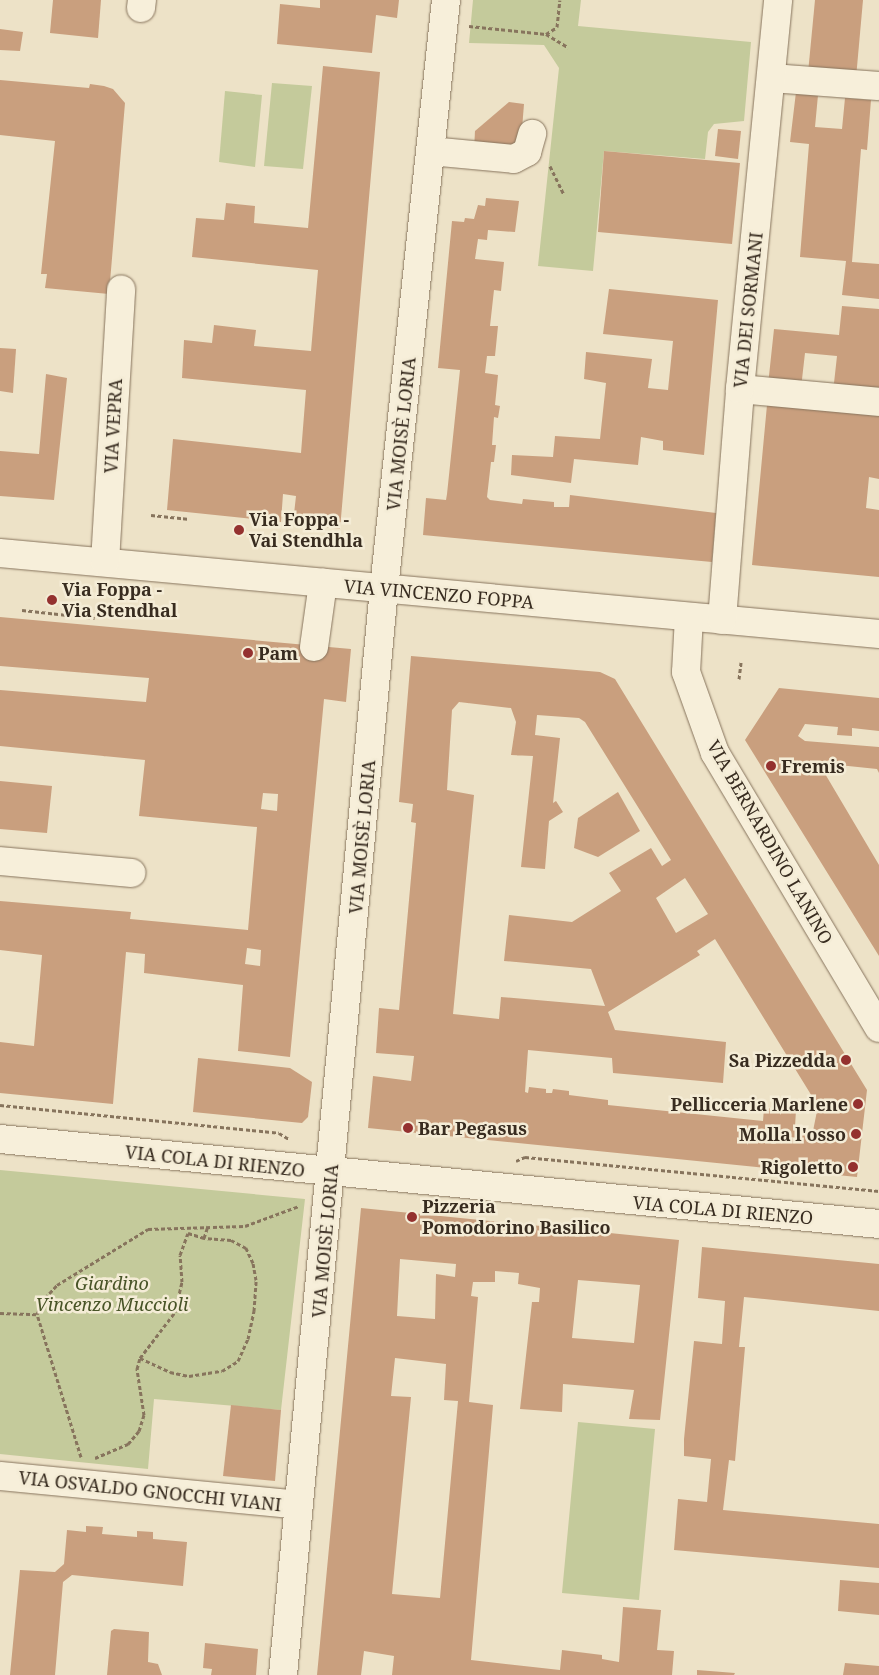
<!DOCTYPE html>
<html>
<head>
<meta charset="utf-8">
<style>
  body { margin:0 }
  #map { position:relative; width:879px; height:1675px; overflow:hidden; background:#ede2c7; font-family:"Noto Serif",serif }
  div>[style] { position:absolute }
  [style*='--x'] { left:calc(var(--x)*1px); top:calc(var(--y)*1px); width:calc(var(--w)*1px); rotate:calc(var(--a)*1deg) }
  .green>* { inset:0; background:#c4ca9b }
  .building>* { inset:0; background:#c99f7e }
  .path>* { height:3px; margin-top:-1.5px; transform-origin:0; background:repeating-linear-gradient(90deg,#87745d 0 4px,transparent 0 6.5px) }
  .roads { filter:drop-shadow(0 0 1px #87745d) drop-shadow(0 0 1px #87745d) }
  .minor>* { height:28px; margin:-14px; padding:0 14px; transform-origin:14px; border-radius:14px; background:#f7efda }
  .dots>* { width:14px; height:14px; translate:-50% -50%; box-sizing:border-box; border:2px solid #f4ecd6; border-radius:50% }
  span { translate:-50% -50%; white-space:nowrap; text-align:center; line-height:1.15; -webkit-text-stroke:5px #f4ecd6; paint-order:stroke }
  .street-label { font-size:18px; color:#382c20 }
  .poi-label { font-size:18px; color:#382c20; font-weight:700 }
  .left { translate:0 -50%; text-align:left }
  .right { translate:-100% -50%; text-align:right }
  .park-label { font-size:18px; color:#485427; font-style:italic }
</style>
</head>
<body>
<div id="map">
  <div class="green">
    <div style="clip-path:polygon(473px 0,581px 0,578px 26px,751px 42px,744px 121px,714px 124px,708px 132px,705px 159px,604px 151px,593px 271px,538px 266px,559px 68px,544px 45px,469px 43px)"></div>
    <div style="clip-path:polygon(272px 83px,312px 86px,303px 169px,264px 166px)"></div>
    <div style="clip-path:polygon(225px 91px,262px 95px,255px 167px,219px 162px)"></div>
    <div style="clip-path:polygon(0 1170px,305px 1199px,281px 1410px,154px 1399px,148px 1469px,0 1454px)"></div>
    <div style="clip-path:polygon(578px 1422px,655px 1429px,639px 1600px,562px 1593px)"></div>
  </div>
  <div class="building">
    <div style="clip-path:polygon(53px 0,101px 0,98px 38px,50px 33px)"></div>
    <div style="clip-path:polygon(320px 0,399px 0,397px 18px,376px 15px,372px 53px,277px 44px,280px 4px,320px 8px)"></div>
    <div style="clip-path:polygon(815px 0,863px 0,856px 78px,808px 73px)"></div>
    <div style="clip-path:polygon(0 29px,23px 32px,20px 51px,0 50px)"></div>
    <div style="clip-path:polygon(323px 66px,380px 72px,340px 529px,293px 523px,296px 496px,283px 494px,281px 522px,167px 510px,173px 439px,301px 453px,306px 390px,182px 378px,184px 340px,212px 343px,214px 325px,256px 330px,254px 346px,311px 351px,318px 270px,192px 257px,196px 218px,224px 220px,226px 203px,255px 206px,254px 223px,308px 228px)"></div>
    <div style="clip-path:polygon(0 80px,89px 88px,90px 84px,104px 86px,113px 89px,125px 103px,109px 294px,45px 288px,47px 274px,41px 274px,55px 141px,0 135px)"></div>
    <div style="clip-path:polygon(796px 92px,818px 95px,815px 127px,842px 129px,845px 98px,871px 100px,867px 150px,861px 149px,852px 262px,879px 264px,879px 299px,842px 295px,846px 261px,800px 257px,809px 144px,790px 142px)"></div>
    <div style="clip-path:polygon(509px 102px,524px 104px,521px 141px,507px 154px,474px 150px,475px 131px)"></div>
    <div style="clip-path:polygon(718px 129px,741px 131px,738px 159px,715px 156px)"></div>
    <div style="clip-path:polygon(604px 151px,740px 163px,732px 244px,598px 232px)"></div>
    <div style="clip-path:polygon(486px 198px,519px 201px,515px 232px,488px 230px,487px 240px,478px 239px,475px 259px,504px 262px,501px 291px,494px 290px,490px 326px,498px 326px,495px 356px,487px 356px,485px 373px,498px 375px,495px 405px,500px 406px,498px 418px,494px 417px,492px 445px,496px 445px,494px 462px,491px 462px,487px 497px,490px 500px,522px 504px,523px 499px,554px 502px,554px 507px,569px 507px,570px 495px,716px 513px,712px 562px,423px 535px,426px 498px,446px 500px,447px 494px,460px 370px,438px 368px,452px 221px,464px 222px,465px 218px,474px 219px,478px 205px,485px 206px)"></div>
    <div style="clip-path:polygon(609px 289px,718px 300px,704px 455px,663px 450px,663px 441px,641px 437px,638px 465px,574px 459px,571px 483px,511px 475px,512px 455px,553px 457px,555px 436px,600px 439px,606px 383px,584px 379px,586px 352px,652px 359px,648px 388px,668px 390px,673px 341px,603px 334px)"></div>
    <div style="clip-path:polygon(842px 306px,879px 309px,879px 395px,833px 392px,837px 356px,805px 353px,801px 388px,768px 385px,774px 329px,839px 335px)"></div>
    <div style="clip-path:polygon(0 348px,16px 349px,13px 393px,0 391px)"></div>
    <div style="clip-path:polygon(46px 374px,67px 378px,54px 500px,0 496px,0 451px,39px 454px)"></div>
    <div style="clip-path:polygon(767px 405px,879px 416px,879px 479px,869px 477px,866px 508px,879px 510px,879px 577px,752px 565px)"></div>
    <div style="clip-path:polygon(evenodd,0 617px,351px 649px,346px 702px,324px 699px,290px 1057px,238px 1051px,243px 985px,144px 973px,145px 954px,126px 952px,113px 1104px,0 1093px,0 1042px,34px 1046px,42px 955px,0 950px,0 901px,131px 912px,130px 919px,248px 930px,257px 827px,139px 816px,145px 760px,0 746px,0 690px,146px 702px,149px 678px,0 666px,0 617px,263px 793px,278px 794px,277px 811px,261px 809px,263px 793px,0 617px,247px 948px,261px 950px,260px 966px,245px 964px,247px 948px)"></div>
    <div style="clip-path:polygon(evenodd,411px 656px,600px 672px,615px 679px,867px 1090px,857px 1177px,368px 1128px,373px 1076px,411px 1081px,414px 1056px,376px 1053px,379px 1008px,399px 1010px,416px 823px,411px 822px,413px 804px,399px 802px,411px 656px,459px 702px,511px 708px,516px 722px,511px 755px,533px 756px,521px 867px,545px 869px,549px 821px,563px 812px,556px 801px,553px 803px,560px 738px,535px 735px,537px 715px,579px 718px,585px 722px,671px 860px,662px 866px,651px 848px,609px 873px,621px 891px,572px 922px,509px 915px,504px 961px,591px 969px,605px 1006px,501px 997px,499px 1019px,453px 1014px,474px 795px,447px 790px,452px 710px,459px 702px,411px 656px,685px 878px,708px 914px,676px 933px,656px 898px,685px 878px,411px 656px,715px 939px,818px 1106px,813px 1131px,795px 1127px,796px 1110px,764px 1108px,763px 1121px,608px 1105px,608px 1100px,569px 1095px,569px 1091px,553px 1089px,552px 1093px,546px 1093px,546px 1089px,529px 1087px,528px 1093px,525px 1092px,528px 1050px,612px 1058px,613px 1073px,723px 1083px,726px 1042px,615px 1030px,608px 1012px,700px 955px,697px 951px,715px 939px)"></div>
    <div style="clip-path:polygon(779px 688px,879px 698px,879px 731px,852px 728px,852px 736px,837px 735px,838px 727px,805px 724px,798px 736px,805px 741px,879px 747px,879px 773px,877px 769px,829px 764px,821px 767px,879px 865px,879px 956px,745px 740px)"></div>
    <div style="clip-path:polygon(0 781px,52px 786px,47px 833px,0 829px)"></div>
    <div style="clip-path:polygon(618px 792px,640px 831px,598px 857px,574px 848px,578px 818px)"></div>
    <div style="clip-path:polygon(198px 1058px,290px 1068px,312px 1082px,308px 1117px,302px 1123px,193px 1112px)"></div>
    <div style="clip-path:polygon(evenodd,361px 1208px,679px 1240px,660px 1420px,629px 1419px,634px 1390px,563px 1384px,562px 1412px,520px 1409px,532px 1302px,539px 1302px,540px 1288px,518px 1284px,519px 1273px,495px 1271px,495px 1282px,473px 1282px,471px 1296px,478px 1297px,469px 1402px,493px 1405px,471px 1660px,560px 1670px,562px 1650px,602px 1655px,602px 1659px,619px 1662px,623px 1607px,661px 1610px,657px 1650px,674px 1651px,672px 1675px,392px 1675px,394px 1656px,364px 1651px,361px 1675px,317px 1675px,361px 1208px,400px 1259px,456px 1264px,455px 1277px,436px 1274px,435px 1319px,397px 1316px,400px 1259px,361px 1208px,578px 1280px,640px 1285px,634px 1343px,572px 1338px,578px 1280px,361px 1208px,395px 1358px,446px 1364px,444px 1400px,458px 1401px,440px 1598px,392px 1594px,411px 1397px,391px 1396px,395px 1358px)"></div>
    <div style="clip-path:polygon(702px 1247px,879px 1264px,879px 1311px,744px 1297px,739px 1347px,745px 1347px,735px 1461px,729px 1460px,723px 1510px,879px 1524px,879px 1568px,674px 1550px,678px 1499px,707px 1502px,711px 1459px,684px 1456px,684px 1439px,694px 1341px,722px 1344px,725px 1301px,698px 1298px)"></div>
    <div style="clip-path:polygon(231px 1405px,281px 1410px,275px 1481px,223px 1476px)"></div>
    <div style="clip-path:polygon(86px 1526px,103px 1527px,102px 1534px,137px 1537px,137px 1531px,153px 1532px,153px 1539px,187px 1542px,183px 1586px,72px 1575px,63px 1582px,55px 1675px,10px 1675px,20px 1570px,55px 1572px,64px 1564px,67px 1530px,86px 1532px)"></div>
    <div style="clip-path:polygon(840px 1580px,879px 1583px,879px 1615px,838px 1611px)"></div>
    <div style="clip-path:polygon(114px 1629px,149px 1632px,148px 1662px,158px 1664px,162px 1675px,107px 1675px,111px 1631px)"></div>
    <div style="clip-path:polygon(205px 1643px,258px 1649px,256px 1675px,211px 1675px,212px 1669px,203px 1668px)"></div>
    <div style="clip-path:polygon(845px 1663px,879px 1666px,879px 1675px,843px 1675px)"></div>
    <div style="clip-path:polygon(697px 1670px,735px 1673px,734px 1675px,697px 1675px)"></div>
  </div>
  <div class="path">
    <div style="--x:469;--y:26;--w:77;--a:5.9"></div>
    <div style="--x:546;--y:34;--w:13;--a:-32"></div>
    <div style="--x:557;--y:27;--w:27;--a:-84"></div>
    <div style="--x:546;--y:34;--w:26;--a:31"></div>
    <div style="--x:550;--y:166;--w:32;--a:64"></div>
    <div style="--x:151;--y:515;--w:39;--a:6"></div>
    <div style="--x:22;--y:610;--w:73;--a:6.3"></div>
    <div style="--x:739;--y:679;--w:17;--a:-83"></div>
    <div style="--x:0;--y:1105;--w:280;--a:5.7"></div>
    <div style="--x:279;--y:1133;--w:12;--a:31"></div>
    <div style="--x:516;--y:1161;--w:10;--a:-24"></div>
    <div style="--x:525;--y:1157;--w:356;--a:5.5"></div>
    <div style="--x:0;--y:1313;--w:37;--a:2"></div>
    <div style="--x:140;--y:1358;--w:33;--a:25"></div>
    <div style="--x:170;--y:1372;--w:19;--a:12"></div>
    <div style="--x:189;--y:1376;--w:33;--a:-9"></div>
    <div style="--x:222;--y:1371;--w:19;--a:-32"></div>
    <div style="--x:238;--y:1361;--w:24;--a:-66"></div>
    <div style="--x:248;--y:1339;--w:29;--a:-78"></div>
    <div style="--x:254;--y:1311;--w:31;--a:-86"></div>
    <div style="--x:256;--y:1280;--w:17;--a:-100"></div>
    <div style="--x:253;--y:1263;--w:17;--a:-115"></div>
    <div style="--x:246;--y:1248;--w:17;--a:-152"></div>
    <div style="--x:231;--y:1240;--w:27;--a:-176"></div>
    <div style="--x:81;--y:1457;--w:150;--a:-107.1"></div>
    <div style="--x:37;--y:1314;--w:18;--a:-63"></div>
    <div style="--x:45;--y:1298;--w:18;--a:-47"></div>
    <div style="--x:57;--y:1285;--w:107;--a:-31.6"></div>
    <div style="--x:148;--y:1229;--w:97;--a:-1.8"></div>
    <div style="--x:245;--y:1226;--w:58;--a:-20.3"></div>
    <div style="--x:95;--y:1458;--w:36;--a:-23"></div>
    <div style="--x:128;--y:1444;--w:17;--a:-50"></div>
    <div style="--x:139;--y:1431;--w:17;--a:-73"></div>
    <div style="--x:144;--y:1415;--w:47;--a:-98.7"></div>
    <div style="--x:137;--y:1369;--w:11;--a:-75"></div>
    <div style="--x:140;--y:1358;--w:58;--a:-52.7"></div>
    <div style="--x:175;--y:1312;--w:31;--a:-77"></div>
    <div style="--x:182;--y:1282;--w:27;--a:-94"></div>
    <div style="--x:180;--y:1255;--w:23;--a:-70"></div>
    <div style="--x:188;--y:1233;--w:17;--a:17"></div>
    <div style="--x:204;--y:1238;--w:13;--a:-72"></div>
  </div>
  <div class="roads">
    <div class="minor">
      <div style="--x:141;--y:8;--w:8;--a:-83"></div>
      <div style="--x:772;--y:78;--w:107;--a:4.3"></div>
      <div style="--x:430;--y:151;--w:84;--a:5.4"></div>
      <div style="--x:514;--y:159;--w:15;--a:-28"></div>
      <div style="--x:527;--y:152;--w:19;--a:-74"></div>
      <div style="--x:740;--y:389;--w:140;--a:5.3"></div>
      <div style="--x:0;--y:553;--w:883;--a:5.26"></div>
      <div style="--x:105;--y:562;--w:273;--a:-86.6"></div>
      <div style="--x:689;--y:617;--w:55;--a:93.1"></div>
      <div style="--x:686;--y:672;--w:86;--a:70.3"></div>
      <div style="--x:715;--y:753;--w:320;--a:59.2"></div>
      <div style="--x:722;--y:620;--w:232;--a:-85.5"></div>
      <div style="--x:740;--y:389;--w:391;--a:-84.4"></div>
      <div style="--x:314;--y:647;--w:65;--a:-82"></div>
      <div style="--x:0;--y:861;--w:132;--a:5.2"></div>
      <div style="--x:0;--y:1139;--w:883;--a:5.52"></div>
      <div style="--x:0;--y:1476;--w:300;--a:5.5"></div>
      <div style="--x:283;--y:1675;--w:1091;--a:-84.69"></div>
      <div style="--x:384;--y:589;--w:592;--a:-83.99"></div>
    </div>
  </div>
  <div class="dots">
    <div style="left:239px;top:530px;background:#94312f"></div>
    <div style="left:52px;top:600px;background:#94312f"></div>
    <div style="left:248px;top:653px;background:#94312f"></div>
    <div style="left:771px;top:766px;background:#94312f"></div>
    <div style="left:846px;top:1060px;background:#94312f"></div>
    <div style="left:858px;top:1104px;background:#94312f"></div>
    <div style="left:408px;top:1128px;background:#94312f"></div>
    <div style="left:856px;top:1134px;background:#94312f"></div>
    <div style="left:853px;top:1167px;background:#94312f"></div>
    <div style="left:412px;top:1217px;background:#94312f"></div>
  </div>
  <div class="street-label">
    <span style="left:748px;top:310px;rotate:-84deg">VIA DEI SORMANI</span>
    <span style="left:113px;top:426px;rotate:-87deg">VIA VEPRA</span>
    <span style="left:401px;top:434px;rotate:-84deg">VIA MOISÈ LORIA</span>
    <span style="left:439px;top:594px;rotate:5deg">VIA VINCENZO FOPPA</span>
    <span style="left:362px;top:837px;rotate:-85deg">VIA MOISÈ LORIA</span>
    <span style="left:770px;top:842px;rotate:60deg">VIA BERNARDINO LANINO</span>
    <span style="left:215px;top:1161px;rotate:6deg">VIA COLA DI RIENZO</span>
    <span style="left:723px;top:1210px;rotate:5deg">VIA COLA DI RIENZO</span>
    <span style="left:325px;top:1241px;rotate:-85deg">VIA MOISÈ LORIA</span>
    <span style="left:150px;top:1491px;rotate:6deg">VIA OSVALDO GNOCCHI VIANI</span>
  </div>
  <div class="poi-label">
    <span class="left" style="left:249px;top:530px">Via Foppa -<br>Vai Stendhla</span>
    <span class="left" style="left:62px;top:600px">Via Foppa -<br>Via Stendhal</span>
    <span class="left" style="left:258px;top:653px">Pam</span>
    <span class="left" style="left:781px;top:766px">Fremis</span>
    <span class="right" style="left:836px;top:1060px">Sa Pizzedda</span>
    <span class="right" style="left:848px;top:1104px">Pellicceria Marlene</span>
    <span class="left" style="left:418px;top:1128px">Bar Pegasus</span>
    <span class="right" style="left:846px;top:1134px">Molla l'osso</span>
    <span class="right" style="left:843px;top:1167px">Rigoletto</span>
    <span class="left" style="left:422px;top:1217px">Pizzeria<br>Pomodorino Basilico</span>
  </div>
  <div class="park-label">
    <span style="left:112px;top:1294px">Giardino<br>Vincenzo Muccioli</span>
  </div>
</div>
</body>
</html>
